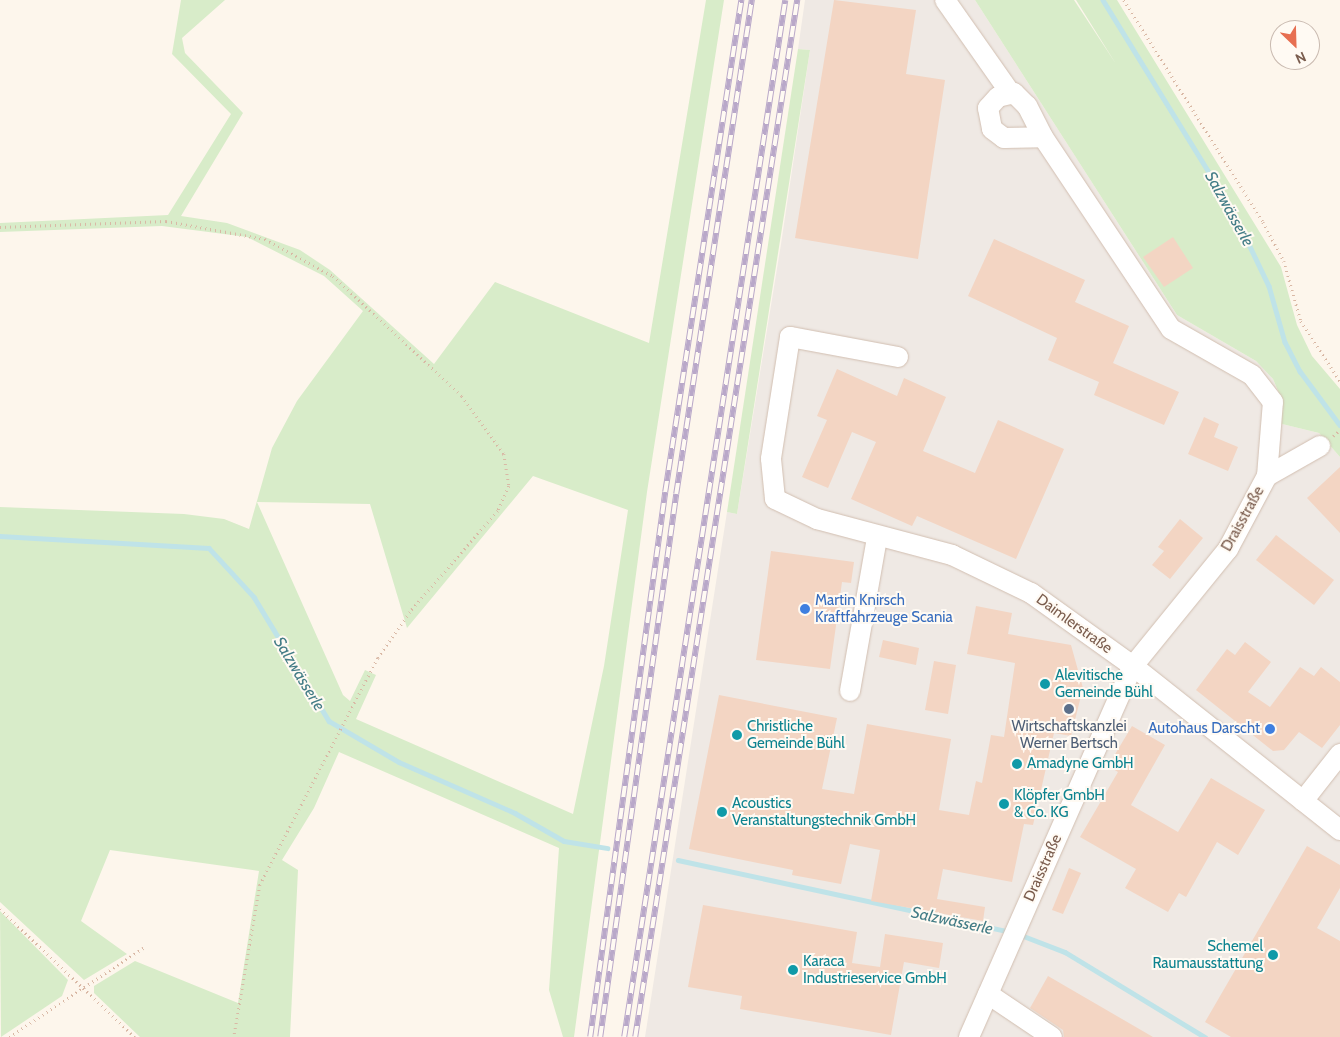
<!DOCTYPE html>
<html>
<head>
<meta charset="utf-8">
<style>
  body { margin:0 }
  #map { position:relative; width:1340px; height:1037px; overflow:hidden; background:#fdf6ec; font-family:Cabin,sans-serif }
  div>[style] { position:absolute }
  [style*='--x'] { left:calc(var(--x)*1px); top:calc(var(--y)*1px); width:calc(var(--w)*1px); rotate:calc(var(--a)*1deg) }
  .industrial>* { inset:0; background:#efe9e4 }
  .green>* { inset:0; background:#d8ecc9 }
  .stream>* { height:4.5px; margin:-2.25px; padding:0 2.25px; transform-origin:2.25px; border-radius:2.25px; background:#bfe3e8 }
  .building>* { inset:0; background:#f3d5c3 }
  .path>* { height:2.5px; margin-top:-1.25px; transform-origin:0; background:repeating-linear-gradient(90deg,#d9b8a5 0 1px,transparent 0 5px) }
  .roads { filter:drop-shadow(0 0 1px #d1beb0) drop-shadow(0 0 1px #d1beb0) }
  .minor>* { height:20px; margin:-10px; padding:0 10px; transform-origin:10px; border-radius:10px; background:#fff }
  .rail>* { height:5.5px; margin-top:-2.75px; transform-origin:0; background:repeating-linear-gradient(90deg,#fffaf3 0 11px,#b9a8c9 0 22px); box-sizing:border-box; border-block:1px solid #b9a8c9 }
  .dots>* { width:14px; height:14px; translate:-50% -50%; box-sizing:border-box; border:2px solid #fffaf3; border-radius:50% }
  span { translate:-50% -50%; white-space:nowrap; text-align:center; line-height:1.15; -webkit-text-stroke:4px #fffaf3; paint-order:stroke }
  .street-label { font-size:15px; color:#7a5c4d }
  .shop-label { font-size:15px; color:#366cbe }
  .left { translate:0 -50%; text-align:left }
  .right { translate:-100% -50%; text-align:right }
  .culture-label { font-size:15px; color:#0d838f }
  .service-label { font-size:15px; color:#4e5e75 }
  .water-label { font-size:16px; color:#437c86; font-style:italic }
  .north { position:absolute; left:1270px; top:20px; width:50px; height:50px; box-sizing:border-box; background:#fffaf3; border:1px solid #cabbb1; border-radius:50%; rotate:156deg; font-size:14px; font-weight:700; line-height:20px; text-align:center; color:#7a5c4d }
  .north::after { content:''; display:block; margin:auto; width:18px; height:22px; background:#e76f51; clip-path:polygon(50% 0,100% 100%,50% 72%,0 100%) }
</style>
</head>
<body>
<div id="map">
  <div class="industrial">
    <div style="clip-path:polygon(805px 0,975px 0,1177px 315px,1256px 361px,1273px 379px,1281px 399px,1278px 423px,1319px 433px,1340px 457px,1340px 1037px,645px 1037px,727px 512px,737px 514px,781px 244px,810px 50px,798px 49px)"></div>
  </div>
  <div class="green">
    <div style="clip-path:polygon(evenodd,181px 0,225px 0,182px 38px,185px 53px,243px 113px,181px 216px,227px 223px,300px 250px,330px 270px,434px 364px,495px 282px,649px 343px,706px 0,724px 0,647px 492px,574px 1037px,563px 1037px,549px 990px,559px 848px,339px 752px,314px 808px,282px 860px,298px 870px,290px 1037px,140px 1037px,94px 993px,94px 986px,135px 961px,238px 1003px,259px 871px,110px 850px,81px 921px,127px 954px,84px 980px,0 902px,0 507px,184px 514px,224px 519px,249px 529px,272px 448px,297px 401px,363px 311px,324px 276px,247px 237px,162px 226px,0 232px,0 223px,168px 215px,231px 114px,172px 54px,181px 0,533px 476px,628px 510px,604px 666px,573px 814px,356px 719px,376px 675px,365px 670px,350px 701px,343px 695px,257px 502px,370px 504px,407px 628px,533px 476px)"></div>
    <div style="clip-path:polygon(975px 0,1074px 0,1116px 64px,1076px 0,1117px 0,1281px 267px,1297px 325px,1312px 356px,1340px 389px,1340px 457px,1319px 433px,1278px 423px,1281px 398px,1273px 379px,1256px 361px,1177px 315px)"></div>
    <div style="clip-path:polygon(798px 49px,810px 50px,737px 514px,727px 512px)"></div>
    <div style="clip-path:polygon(0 911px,68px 980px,62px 996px,1px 1037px)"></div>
  </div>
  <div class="stream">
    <div style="--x:1103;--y:0;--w:248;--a:58.4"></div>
    <div style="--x:1233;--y:211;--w:83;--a:64.4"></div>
    <div style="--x:1269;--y:286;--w:58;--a:74.1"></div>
    <div style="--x:1285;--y:342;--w:33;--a:63"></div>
    <div style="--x:1300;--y:371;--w:67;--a:53.5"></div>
    <div style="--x:0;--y:536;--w:209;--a:3.3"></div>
    <div style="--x:209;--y:548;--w:67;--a:47.4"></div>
    <div style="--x:254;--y:597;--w:145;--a:58.8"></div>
    <div style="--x:329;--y:721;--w:81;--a:30.4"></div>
    <div style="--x:399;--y:762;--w:127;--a:23.7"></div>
    <div style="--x:515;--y:813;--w:56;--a:29.7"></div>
    <div style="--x:564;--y:841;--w:44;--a:9.2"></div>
    <div style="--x:678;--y:860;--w:341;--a:12.2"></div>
    <div style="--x:1021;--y:935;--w:47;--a:21.1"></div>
    <div style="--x:1065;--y:952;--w:164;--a:31.3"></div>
  </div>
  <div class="building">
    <div style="clip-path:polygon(834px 0,916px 10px,906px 74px,945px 80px,918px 259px,795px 238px)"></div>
    <div style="clip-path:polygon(1173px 237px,1193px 268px,1164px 287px,1143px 257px)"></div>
    <div style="clip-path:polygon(994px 239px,1085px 280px,1075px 302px,1129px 326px,1113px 363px,1179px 392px,1164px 425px,1094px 395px,1099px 382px,1048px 360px,1057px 338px,968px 296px)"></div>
    <div style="clip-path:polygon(837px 369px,897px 396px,904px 378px,946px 397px,923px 451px,975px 473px,998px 420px,1064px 449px,1016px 559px,917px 516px,912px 526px,851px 499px,876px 442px,852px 432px,828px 488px,802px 477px,827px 420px,817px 416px)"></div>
    <div style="clip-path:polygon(1204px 417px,1219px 424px,1214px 437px,1238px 447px,1228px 471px,1188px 454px)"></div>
    <div style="clip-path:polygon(1340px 467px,1340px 533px,1307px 498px)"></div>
    <div style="clip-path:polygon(1180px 519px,1203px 538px,1170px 579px,1152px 565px,1164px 551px,1158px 547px)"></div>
    <div style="clip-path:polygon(1276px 535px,1334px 580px,1314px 605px,1256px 560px)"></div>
    <div style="clip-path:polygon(771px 551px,854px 562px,851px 583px,842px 582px,830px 669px,756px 660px)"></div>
    <div style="clip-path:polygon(976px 606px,1012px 613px,1008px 634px,1071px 645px,1083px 688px,1071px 736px,1054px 733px,1033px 825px,1024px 824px,1012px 882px,943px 869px,937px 899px,985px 907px,983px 921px,871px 901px,880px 850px,850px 844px,841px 884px,792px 875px,793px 870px,689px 849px,719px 695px,837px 718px,822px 789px,854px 794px,867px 724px,951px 739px,939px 810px,969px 815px,976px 781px,982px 783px,991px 735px,1004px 737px,1015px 663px,967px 654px)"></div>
    <div style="clip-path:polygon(883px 640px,919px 648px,916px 665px,879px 657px)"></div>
    <div style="clip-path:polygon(1245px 642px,1271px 662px,1248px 692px,1270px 707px,1300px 667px,1314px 676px,1321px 667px,1340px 682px,1340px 725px,1322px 748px,1299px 732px,1284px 750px,1273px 751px,1196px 690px,1227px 649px,1235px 655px)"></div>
    <div style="clip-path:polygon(934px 661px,956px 665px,948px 714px,925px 710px)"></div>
    <div style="clip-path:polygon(1132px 726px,1165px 745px,1131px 805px,1178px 832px,1211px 778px,1265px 810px,1238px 855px,1217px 842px,1186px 897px,1179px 893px,1168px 912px,1125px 888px,1136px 869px,1080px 837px,1118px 772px,1108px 766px)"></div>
    <div style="clip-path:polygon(1307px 846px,1340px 865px,1340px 888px,1317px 928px,1340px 941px,1340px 1037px,1231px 1037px,1205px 1022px)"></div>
    <div style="clip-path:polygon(1069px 868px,1081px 873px,1063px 914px,1052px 910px)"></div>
    <div style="clip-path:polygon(703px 905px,857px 932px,852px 963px,880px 967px,885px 934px,943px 943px,939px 968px,904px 962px,891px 1035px,740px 1009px,742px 996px,688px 987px)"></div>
    <div style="clip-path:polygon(1048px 976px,1153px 1037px,1064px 1037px,1063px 1030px,1030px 1008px)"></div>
  </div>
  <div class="path">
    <div style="--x:1124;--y:0;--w:262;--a:57.9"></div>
    <div style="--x:1263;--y:222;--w:44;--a:61.7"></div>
    <div style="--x:1284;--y:261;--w:62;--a:74.2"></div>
    <div style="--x:1301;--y:321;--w:72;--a:57"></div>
    <div style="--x:0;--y:227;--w:166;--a:-2.1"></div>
    <div style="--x:166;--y:221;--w:101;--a:10.3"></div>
    <div style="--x:265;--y:239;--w:77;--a:28.6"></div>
    <div style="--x:333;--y:276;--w:176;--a:42.9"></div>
    <div style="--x:462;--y:396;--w:72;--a:54.1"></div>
    <div style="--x:504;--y:454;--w:32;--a:81"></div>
    <div style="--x:509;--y:486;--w:27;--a:114"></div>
    <div style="--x:498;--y:511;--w:134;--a:131.1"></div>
    <div style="--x:410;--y:612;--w:56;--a:124.8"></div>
    <div style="--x:378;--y:658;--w:256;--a:117.5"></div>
    <div style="--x:260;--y:885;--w:154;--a:99.7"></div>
    <div style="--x:1333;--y:436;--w:9;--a:-41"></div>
    <div style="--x:0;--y:909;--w:186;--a:43.5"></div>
    <div style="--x:9;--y:1037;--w:164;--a:-33.6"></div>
  </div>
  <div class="roads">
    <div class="minor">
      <div style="--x:945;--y:0;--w:115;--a:54.9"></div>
      <div style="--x:898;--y:357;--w:110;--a:-169.5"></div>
      <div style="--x:790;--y:337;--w:123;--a:98.9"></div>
      <div style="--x:771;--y:459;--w:40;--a:84.3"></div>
      <div style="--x:775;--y:499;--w:47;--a:25.5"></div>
      <div style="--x:817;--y:519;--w:140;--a:14.9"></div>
      <div style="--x:952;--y:555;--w:88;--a:25.7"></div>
      <div style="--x:1031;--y:593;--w:125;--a:35.6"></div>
      <div style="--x:1133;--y:666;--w:264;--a:38.4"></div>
      <div style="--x:1267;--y:476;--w:61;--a:-29.5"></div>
      <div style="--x:850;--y:691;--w:155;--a:-80"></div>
      <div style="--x:1303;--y:801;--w:60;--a:-51.8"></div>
      <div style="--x:988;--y:994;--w:77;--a:33.9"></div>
      <div style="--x:969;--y:1037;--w:406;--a:-66.2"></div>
      <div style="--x:1133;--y:666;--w:151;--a:-50.9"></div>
      <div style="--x:1228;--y:549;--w:83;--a:-61.9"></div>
      <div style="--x:1267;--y:476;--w:74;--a:-85.4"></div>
      <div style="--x:1273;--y:402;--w:34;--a:-128"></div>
      <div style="--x:1252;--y:375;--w:93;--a:-150.4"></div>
      <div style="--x:1171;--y:329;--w:231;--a:-123.7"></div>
      <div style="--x:1043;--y:137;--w:35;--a:-117"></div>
      <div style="--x:1027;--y:106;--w:18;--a:-135"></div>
      <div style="--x:1014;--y:93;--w:16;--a:166"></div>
      <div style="--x:998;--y:97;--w:15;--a:132"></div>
      <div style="--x:988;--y:108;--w:21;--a:79"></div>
      <div style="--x:992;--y:129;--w:15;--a:37"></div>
      <div style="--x:1004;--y:138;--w:39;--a:-1"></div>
    </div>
  </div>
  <div class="rail">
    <div style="--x:590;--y:1037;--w:550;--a:-82.16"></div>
    <div style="--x:665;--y:492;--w:498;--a:-81.2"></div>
    <div style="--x:600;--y:1037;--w:548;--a:-82.03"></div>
    <div style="--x:676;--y:494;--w:500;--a:-81.3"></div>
    <div style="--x:624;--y:1037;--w:1049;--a:-81.17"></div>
    <div style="--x:635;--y:1037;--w:1050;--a:-81.12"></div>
  </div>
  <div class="dots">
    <div style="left:805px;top:609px;background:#3f7fe0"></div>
    <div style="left:1045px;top:684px;background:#0f9aa8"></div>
    <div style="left:1069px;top:709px;background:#5c6f8a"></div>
    <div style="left:1270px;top:729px;background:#3f7fe0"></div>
    <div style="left:737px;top:735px;background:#0f9aa8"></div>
    <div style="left:1017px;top:764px;background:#0f9aa8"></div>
    <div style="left:1004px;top:804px;background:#0f9aa8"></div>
    <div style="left:722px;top:812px;background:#0f9aa8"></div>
    <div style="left:1273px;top:955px;background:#0f9aa8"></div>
    <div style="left:793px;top:970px;background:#0f9aa8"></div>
  </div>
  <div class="street-label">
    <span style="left:1243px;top:519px;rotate:-61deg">Draisstraße</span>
    <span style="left:1074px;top:624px;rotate:36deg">Daimlerstraße</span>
    <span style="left:1043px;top:868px;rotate:-66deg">Draisstraße</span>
  </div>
  <div class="shop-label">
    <span class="left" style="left:815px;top:609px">Martin Knirsch<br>Kraftfahrzeuge Scania</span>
    <span class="right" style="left:1260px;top:729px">Autohaus Darscht</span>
  </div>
  <div class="culture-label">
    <span class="left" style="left:1055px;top:684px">Alevitische<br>Gemeinde Bühl</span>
    <span class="left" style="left:747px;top:735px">Christliche<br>Gemeinde Bühl</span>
    <span class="left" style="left:1027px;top:764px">Amadyne GmbH</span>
    <span class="left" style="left:1014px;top:804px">Klöpfer GmbH<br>&amp; Co. KG</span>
    <span class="left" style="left:732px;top:812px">Acoustics<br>Veranstaltungstechnik GmbH</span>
    <span class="right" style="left:1263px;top:955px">Schemel<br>Raumausstattung</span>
    <span class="left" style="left:803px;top:970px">Karaca<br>Industrieservice GmbH</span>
  </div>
  <div class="service-label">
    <span style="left:1069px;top:735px">Wirtschaftskanzlei<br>Werner Bertsch</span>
  </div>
  <div class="water-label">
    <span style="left:1229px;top:209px;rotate:61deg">Salzwässerle</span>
    <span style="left:299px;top:674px;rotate:59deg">Salzwässerle</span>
    <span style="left:952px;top:921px;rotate:12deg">Salzwässerle</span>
  </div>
  <div class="north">N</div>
</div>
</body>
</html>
